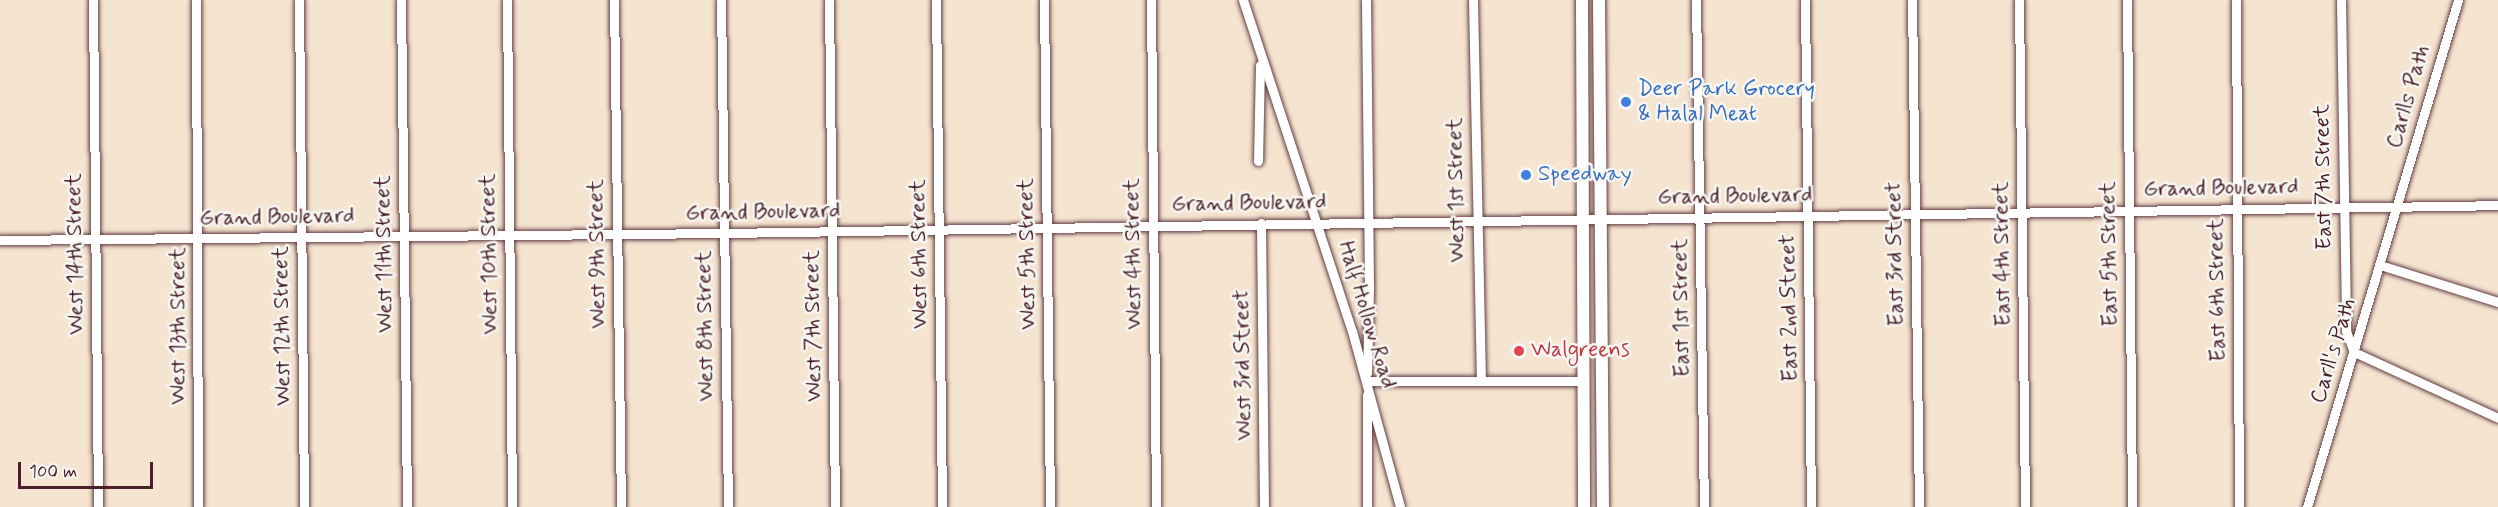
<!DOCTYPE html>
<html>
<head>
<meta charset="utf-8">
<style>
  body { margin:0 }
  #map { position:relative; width:2498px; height:507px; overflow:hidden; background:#f5e4d0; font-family:Mynerve,sans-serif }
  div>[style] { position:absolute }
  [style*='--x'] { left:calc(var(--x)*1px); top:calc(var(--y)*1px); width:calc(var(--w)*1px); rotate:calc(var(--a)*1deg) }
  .roads { filter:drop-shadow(0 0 2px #643d44) drop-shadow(0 0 2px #643d44) }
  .minor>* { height:9px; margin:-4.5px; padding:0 4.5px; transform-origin:4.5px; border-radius:4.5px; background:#fff }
  .major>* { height:12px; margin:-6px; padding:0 6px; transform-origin:6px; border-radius:6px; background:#fff }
  .dots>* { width:16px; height:16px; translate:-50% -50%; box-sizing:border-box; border:3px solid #f6f6f2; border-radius:50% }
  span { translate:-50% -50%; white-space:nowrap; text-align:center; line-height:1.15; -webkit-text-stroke:5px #f6f6f2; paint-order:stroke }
  .shop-label { font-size:22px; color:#366cbe }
  .left { translate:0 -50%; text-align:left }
  .street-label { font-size:22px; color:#4a1f2b }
  .health-label { font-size:22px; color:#be3a42 }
  .scale { position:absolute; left:18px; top:462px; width:135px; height:27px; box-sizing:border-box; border:3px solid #4a1f2b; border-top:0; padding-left:8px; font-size:18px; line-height:21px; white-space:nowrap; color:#4a1f2b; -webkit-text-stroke:4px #f6f6f2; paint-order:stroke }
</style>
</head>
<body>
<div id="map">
  <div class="roads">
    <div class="minor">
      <div style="--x:93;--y:0;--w:507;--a:89.43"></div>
      <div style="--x:196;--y:0;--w:507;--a:89.77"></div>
      <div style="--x:299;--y:0;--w:507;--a:89.43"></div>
      <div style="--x:401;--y:0;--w:507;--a:89.32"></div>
      <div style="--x:507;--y:0;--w:507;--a:89.43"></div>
      <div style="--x:614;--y:0;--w:507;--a:89.21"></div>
      <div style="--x:721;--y:0;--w:507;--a:89.21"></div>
      <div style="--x:829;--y:0;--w:507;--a:89.32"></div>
      <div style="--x:936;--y:0;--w:507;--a:89.32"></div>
      <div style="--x:1044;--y:0;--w:507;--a:89.32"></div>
      <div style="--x:1151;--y:0;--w:507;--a:89.43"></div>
      <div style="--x:1243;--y:0;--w:348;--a:71.8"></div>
      <div style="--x:1352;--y:331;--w:182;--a:74.7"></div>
      <div style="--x:1366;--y:0;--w:288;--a:89.4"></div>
      <div style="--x:1369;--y:288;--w:85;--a:91.3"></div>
      <div style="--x:1473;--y:0;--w:380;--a:88.8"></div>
      <div style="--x:1696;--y:0;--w:507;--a:89.1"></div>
      <div style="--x:1805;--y:0;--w:507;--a:89.32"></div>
      <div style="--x:1912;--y:0;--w:507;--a:89.21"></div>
      <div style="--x:2019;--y:0;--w:507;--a:89.32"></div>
      <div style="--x:2127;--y:0;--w:507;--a:89.43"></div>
      <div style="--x:2236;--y:0;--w:507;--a:89.66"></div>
      <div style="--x:2341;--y:0;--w:331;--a:89.1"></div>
      <div style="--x:2346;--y:331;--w:22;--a:69"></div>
      <div style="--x:2354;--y:352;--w:158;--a:24.6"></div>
      <div style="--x:1258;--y:161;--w:96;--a:-88.8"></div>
      <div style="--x:1261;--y:223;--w:284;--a:89.4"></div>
      <div style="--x:0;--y:240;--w:725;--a:-0.55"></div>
      <div style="--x:725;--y:233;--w:1773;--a:-0.9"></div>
      <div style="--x:2380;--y:265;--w:124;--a:17.4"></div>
      <div style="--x:1367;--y:381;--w:217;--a:0"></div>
      <div style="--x:1367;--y:395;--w:112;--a:90"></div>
      <div style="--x:2307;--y:507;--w:529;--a:-73.41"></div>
    </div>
    <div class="major">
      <div style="--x:1582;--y:0;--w:507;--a:89.77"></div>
      <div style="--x:1599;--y:0;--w:507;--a:89.55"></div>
    </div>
  </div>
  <div class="dots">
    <div style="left:1626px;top:102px;background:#3f7fe0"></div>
    <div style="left:1526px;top:175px;background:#3f7fe0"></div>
    <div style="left:1519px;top:351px;background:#e0444e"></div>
  </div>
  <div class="shop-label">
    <span class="left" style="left:1638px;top:102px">Deer Park Grocery<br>&amp; Halal Meat</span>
    <span class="left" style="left:1538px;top:175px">Speedway</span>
  </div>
  <div class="street-label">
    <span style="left:2409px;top:97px;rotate:-74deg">Carlls Path</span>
    <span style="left:2324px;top:177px;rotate:-91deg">East 7th Street</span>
    <span style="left:2221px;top:189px;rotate:-1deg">Grand Boulevard</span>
    <span style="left:1457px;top:190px;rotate:-91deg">West 1st Street</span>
    <span style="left:1735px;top:197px;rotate:-1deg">Grand Boulevard</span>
    <span style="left:1249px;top:204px;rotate:-1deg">Grand Boulevard</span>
    <span style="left:763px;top:213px;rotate:-1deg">Grand Boulevard</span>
    <span style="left:277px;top:218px;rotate:-1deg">Grand Boulevard</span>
    <span style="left:76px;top:254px;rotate:-91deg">West 14th Street</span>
    <span style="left:385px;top:254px;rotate:-91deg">West 11th Street</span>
    <span style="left:490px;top:254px;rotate:-91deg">West 10th Street</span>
    <span style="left:598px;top:254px;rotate:-91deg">West 9th Street</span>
    <span style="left:920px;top:254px;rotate:-91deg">West 6th Street</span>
    <span style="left:1028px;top:254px;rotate:-91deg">West 5th Street</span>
    <span style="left:1134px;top:254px;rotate:-91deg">West 4th Street</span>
    <span style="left:1896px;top:254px;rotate:-91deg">East 3rd Street</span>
    <span style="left:2003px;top:254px;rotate:-91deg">East 4th Street</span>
    <span style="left:2110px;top:254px;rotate:-91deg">East 5th Street</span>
    <span style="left:2218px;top:290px;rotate:-91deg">East 6th Street</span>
    <span style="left:1682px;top:308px;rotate:-91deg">East 1st Street</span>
    <span style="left:1790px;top:308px;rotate:-91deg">East 2nd Street</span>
    <span style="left:1366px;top:315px;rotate:73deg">Half Hollow Road</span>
    <span style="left:179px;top:326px;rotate:-90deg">West 13th Street</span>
    <span style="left:283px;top:326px;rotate:-91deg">West 12th Street</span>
    <span style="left:706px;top:326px;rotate:-91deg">West 8th Street</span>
    <span style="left:814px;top:326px;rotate:-91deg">West 7th Street</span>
    <span style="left:2334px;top:351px;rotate:-73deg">Carll's Path</span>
    <span style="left:1244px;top:365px;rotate:-91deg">West 3rd Street</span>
  </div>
  <div class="health-label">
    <span class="left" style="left:1531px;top:351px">Walgreens</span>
  </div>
  <div class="scale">100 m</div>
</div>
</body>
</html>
